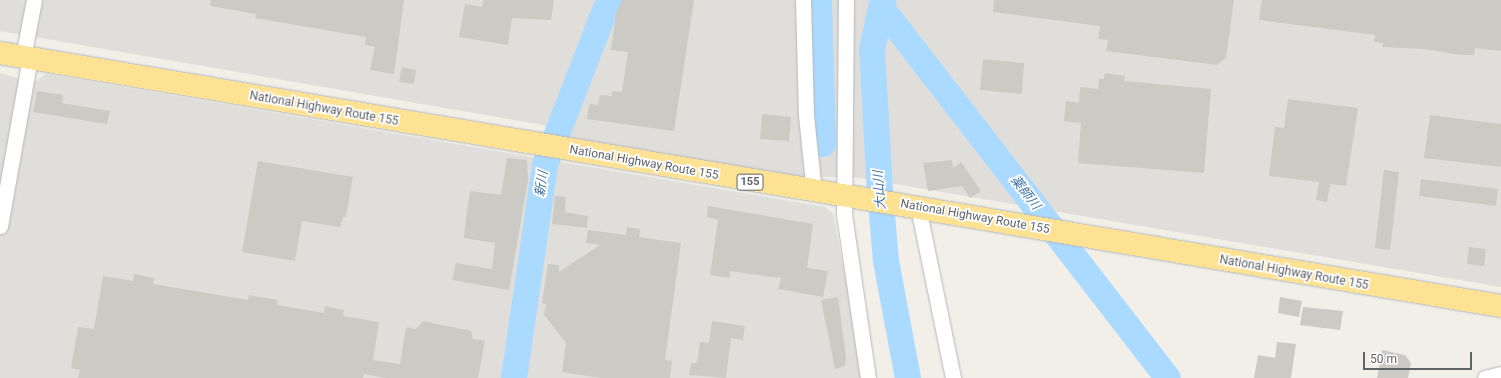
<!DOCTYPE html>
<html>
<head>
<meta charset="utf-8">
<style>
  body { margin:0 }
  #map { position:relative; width:1501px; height:378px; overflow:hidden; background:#f1efe8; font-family:Roboto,"Noto Sans JP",sans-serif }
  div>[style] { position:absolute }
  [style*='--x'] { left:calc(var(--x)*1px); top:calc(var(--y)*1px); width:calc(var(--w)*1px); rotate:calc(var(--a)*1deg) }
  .industrial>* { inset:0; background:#e0deda }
  .river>* { height:26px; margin:-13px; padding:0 13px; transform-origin:13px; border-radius:13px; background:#aadaff }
  .building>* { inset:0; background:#cccac5 }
  .roads { filter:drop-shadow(0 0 1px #b5b8bc) drop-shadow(0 0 1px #b5b8bc) }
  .street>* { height:15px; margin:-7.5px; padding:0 7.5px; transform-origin:7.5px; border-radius:7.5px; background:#fff }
  .highway>* { height:22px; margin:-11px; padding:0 11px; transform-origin:11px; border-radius:11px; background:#fde293 }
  span { translate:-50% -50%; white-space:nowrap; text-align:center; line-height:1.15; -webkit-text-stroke:3.5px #fff; paint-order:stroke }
  .shield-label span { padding:1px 3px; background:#fff; border:1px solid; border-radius:3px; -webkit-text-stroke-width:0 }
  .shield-label { font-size:11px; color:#5f6368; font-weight:700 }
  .street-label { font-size:12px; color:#5f6368 }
  .water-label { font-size:13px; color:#4174aa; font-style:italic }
  .scale { position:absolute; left:1363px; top:352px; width:109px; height:18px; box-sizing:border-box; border:2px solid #5f6368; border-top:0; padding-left:5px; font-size:12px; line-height:14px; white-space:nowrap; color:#5f6368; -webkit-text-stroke:3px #fff; paint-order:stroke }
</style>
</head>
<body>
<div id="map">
  <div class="industrial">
    <div style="clip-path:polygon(0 0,1501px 0,1501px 287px,853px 177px,808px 177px,801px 182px,573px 142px,543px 125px,0 31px)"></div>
    <div style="clip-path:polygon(0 73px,33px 83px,46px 74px,825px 207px,833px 213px,864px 378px,0 378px)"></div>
  </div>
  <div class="river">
    <div style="--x:819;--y:0;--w:144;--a:88.4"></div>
    <div style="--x:883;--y:0;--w:50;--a:102.7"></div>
    <div style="--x:872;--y:49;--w:142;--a:86.8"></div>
    <div style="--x:880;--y:191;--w:70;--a:85.1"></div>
    <div style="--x:886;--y:261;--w:119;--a:79.4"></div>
    <div style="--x:881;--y:7;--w:469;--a:52.3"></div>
    <div style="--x:514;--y:378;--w:215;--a:-81.7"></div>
    <div style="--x:545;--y:165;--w:177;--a:-68.8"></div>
  </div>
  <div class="building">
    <div style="clip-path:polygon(211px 0,404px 0,394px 74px,370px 70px,375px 47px,365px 45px,366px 37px,255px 18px,256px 14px,210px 6px)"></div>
    <div style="clip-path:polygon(483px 0,554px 0,551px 20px,512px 18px,508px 45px,459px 37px,465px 4px,482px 7px)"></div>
    <div style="clip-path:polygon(622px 0,694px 0,674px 131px,587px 119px,589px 104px,598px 105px,600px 95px,612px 96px,612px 91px,622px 92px,628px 52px,611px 50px,616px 13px)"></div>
    <div style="clip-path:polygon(994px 0,1234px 0,1226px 58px,1217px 65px,1106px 51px,1108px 40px,1098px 39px,1100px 26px,993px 12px)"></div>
    <div style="clip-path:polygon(1262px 0,1501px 0,1501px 51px,1475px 48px,1474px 55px,1460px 55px,1425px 49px,1382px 47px,1383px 43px,1374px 42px,1375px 35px,1259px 20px)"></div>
    <div style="clip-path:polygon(983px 59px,1024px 63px,1022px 94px,980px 90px)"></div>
    <div style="clip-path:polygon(402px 67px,416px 70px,414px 84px,399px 82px)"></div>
    <div style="clip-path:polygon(1105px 73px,1125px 76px,1124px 81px,1211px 89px,1204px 173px,1078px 163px,1081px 123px,1064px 121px,1066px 101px,1079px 103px,1080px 87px,1098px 89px,1099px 79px,1104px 79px)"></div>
    <div style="clip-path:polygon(37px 91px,63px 95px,62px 103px,110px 111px,107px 124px,33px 112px)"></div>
    <div style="clip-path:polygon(1288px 99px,1358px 108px,1346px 186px,1330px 184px,1327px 202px,1316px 200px,1319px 182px,1269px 176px,1275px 127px,1284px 128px)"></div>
    <div style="clip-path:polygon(762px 114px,791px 117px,789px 141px,760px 139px)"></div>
    <div style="clip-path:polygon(1430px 115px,1501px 124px,1501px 167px,1424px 158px)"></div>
    <div style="clip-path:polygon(507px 158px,527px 160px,528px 180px,509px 290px,452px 280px,456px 263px,492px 269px,495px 243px,464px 238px,466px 218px,470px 191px,501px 195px)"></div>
    <div style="clip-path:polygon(952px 160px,953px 168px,961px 162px,981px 191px,970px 198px,962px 186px,928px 191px,923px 163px)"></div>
    <div style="clip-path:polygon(258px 161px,353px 177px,346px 217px,343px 217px,340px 227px,302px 221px,295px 261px,242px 252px)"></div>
    <div style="clip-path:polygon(1384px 170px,1399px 172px,1390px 250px,1375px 248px)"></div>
    <div style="clip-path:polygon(1421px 179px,1498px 189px,1496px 206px,1419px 196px)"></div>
    <div style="clip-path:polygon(555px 196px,566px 197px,565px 212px,588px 216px,587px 228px,552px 224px)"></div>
    <div style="clip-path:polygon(708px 206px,813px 224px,807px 268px,828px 271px,823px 297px,778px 289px,781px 278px,730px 271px,730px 278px,710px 275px,718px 220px,707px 217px)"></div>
    <div style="clip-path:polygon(627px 227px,640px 229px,639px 237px,681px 243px,665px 360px,672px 361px,670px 378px,600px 378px,562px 372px,566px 343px,544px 315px,546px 304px,542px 303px,548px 264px,559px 265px,559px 272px,600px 245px,586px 243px,588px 230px,626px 235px)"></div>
    <div style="clip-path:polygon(1469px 247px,1486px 249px,1484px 266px,1467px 264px)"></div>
    <div style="clip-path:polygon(134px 274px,154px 278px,153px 284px,248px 300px,249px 295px,277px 300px,278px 305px,324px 313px,325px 306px,344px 310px,343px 316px,379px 322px,373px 360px,400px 364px,406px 327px,416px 329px,423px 321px,471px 331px,473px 339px,485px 341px,478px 378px,385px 378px,364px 374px,363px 378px,78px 378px,80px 370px,71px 368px,78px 327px,94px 329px,103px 276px,133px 281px)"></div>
    <div style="clip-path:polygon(838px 297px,846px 357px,845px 366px,835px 369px,821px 300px)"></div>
    <div style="clip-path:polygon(1280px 297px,1302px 301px,1299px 317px,1278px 313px)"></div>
    <div style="clip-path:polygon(1303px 307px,1343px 311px,1340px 330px,1300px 325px)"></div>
    <div style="clip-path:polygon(712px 321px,745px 326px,743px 340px,731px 338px,726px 378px,689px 375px,691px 363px,697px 363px,700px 342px,709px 343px)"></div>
    <div style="clip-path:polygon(1277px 342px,1296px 344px,1291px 378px,1254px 378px,1258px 355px,1275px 358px)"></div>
    <div style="clip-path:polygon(1382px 350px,1405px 355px,1411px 363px,1408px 378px,1377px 378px)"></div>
  </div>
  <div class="roads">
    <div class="street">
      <div style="--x:803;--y:0;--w:115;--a:88.5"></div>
      <div style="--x:806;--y:115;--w:78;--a:84.1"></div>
      <div style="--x:846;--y:0;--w:214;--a:90.5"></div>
      <div style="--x:844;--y:214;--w:166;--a:81.7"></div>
      <div style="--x:23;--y:57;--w:58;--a:-79.1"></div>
      <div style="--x:918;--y:207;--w:175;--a:78.4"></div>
      <div style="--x:0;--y:226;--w:171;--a:-79.9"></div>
      <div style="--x:1485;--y:378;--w:16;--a:-14"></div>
    </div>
    <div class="highway">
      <div style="--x:0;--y:53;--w:1522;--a:9.57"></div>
    </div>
  </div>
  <div class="shield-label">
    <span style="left:750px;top:182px">155</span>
  </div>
  <div class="street-label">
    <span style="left:324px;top:109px;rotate:10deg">National Highway Route 155</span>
    <span style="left:644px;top:163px;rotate:10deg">National Highway Route 155</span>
    <span style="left:975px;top:217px;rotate:10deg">National Highway Route 155</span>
    <span style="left:1294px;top:273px;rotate:10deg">National Highway Route 155</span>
  </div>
  <div class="water-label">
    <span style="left:542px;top:184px;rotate:-82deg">新川</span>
    <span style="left:880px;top:190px;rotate:-94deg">大山川</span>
    <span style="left:1025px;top:193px;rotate:52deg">薬師川</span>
  </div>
  <div class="scale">50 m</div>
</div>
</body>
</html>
